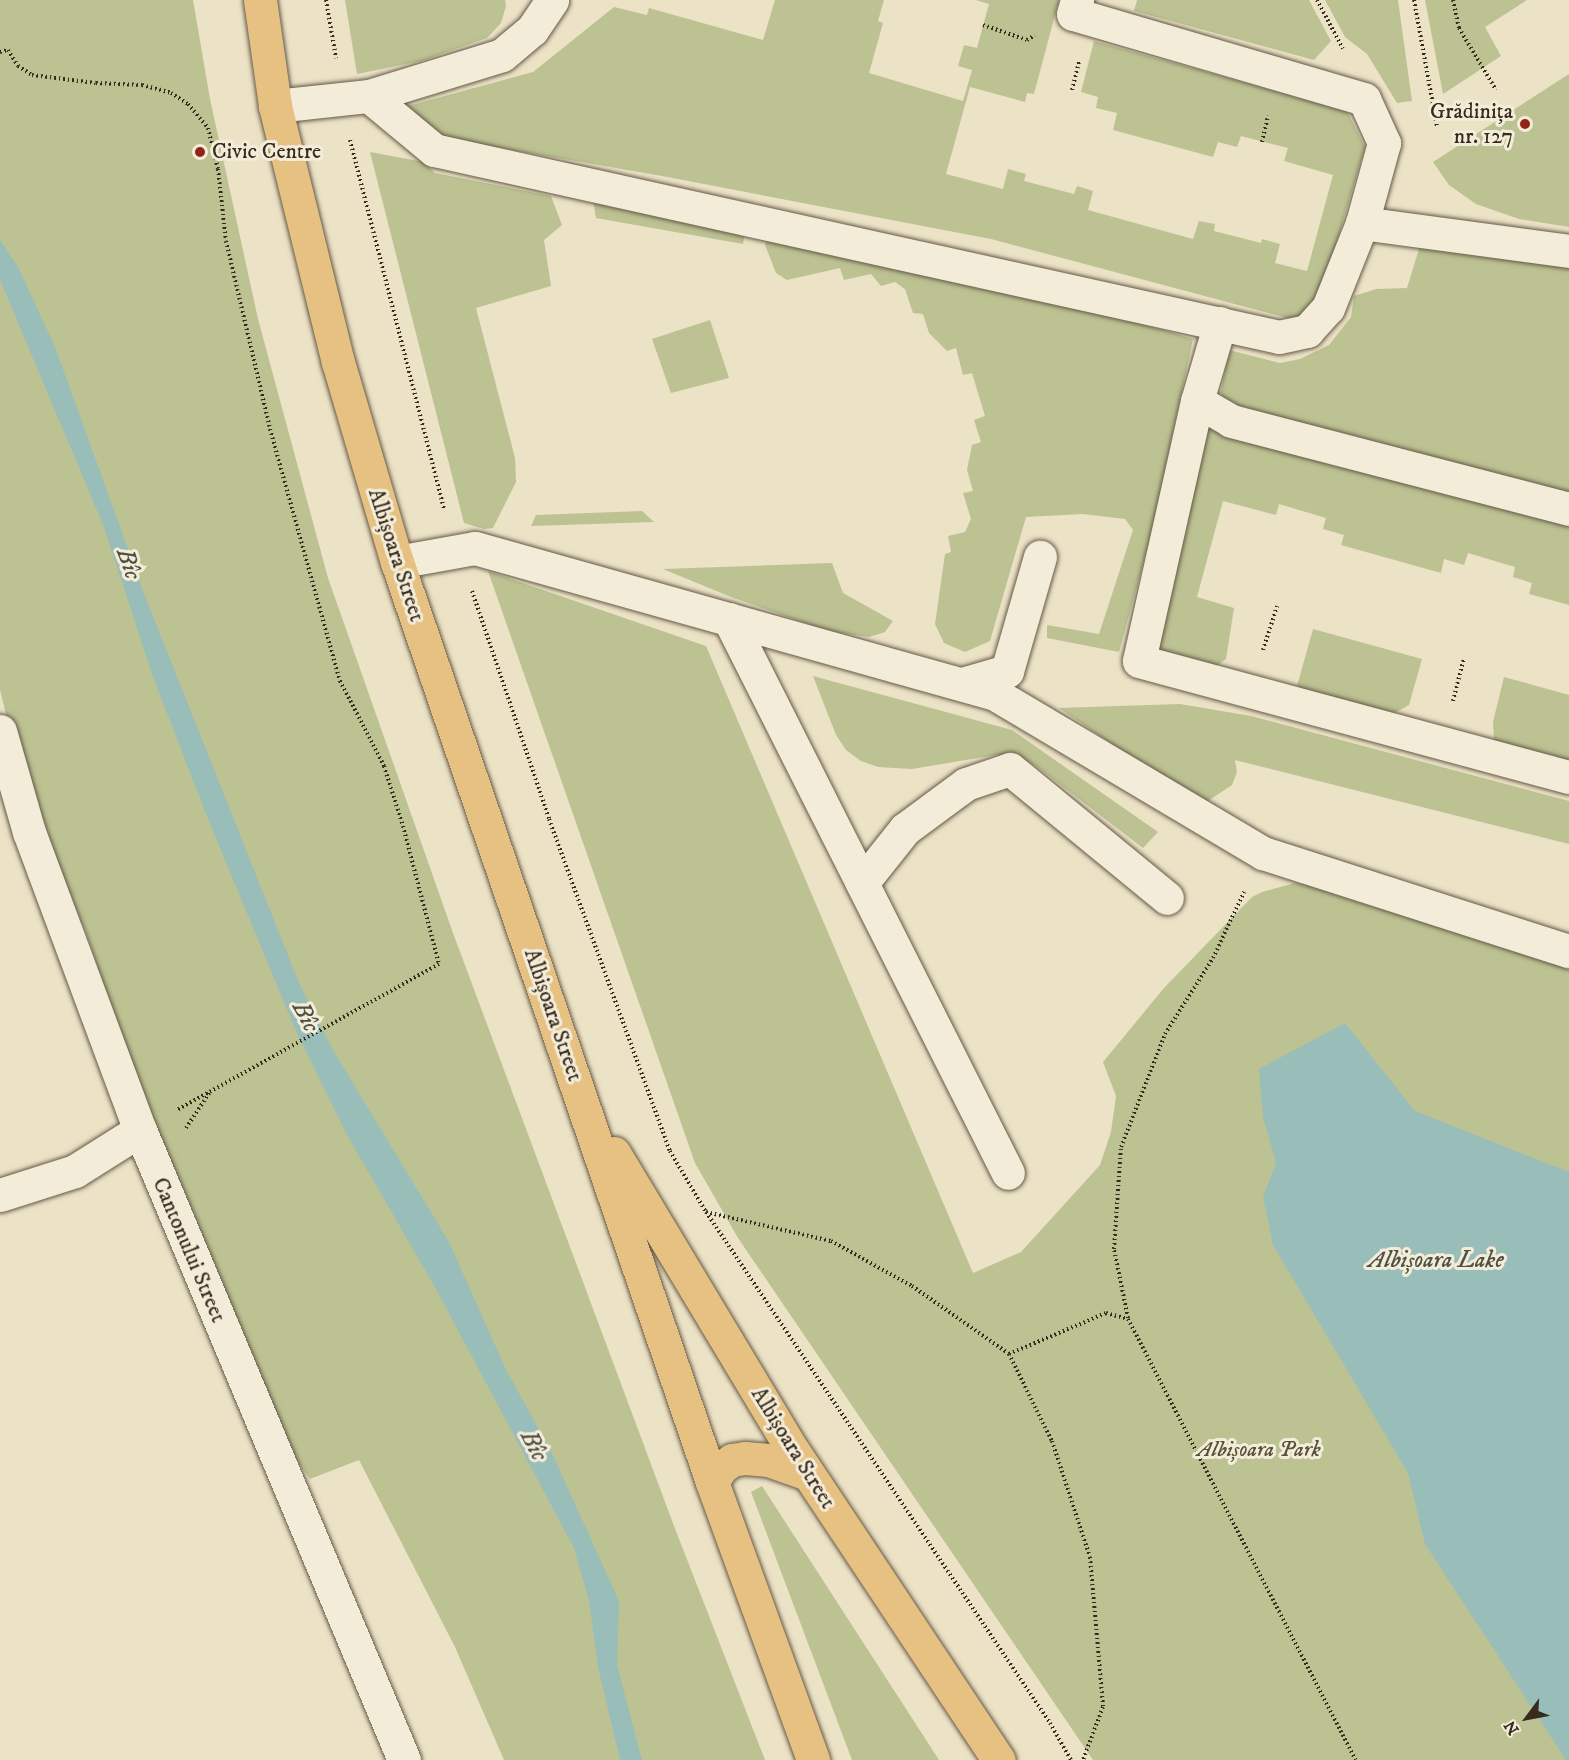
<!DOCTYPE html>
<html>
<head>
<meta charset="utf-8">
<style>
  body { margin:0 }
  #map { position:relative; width:1569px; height:1760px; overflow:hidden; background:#ece2c5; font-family:"IM FELL DW Pica",serif }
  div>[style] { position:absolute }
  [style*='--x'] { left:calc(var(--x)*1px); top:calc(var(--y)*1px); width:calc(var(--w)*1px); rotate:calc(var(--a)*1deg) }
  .green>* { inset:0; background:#bcc292 }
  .water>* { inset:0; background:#99bdb9 }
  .path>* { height:4px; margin-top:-2px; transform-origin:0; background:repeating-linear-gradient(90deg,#372b1d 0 1.5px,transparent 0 4.5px) }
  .roads { filter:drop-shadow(0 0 2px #645947) drop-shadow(0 0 2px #645947) }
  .minor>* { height:33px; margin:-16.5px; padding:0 16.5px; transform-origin:16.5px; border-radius:16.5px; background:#f3ecd9 }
  .major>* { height:33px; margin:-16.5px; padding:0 16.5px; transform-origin:16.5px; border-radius:16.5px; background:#e6c182 }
  .dots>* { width:16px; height:16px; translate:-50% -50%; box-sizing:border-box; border:3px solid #f3ecd9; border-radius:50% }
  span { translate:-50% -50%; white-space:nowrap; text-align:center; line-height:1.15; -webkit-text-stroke:6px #f3ecd9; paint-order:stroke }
  .poi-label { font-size:22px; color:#372b1d }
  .right { translate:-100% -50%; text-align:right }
  .left { translate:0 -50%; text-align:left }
  .street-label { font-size:22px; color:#372b1d }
  .park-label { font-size:22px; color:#58513a; font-style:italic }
  .water-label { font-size:24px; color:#505044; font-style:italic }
  .north { position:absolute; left:1497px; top:1688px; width:60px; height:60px; -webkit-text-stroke:4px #f3ecd9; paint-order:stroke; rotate:238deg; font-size:16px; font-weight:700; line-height:24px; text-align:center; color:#372b1d }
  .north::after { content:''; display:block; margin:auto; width:21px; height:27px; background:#372b1d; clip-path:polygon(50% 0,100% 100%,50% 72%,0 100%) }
</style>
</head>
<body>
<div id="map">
  <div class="green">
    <div style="clip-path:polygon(0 0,193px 0,210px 99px,258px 319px,328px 578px,453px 933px,674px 1526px,765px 1760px,504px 1760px,455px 1647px,359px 1460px,310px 1479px,295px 1458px,133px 1074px,86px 932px,29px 808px,0 690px)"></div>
    <div style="clip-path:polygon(345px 0,505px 0,506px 6px,501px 23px,487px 38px,421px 61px,357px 74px)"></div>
    <div style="clip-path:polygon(775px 0,884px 0,878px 21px,883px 23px,869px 73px,963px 101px,972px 70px,958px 66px,964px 45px,977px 48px,989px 4px,976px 0,1059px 0,1034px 94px,1027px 93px,1025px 102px,970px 87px,946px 174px,1003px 189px,1008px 169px,1026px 174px,1024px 181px,1074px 194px,1077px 186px,1093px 191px,1088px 210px,1193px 239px,1199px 221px,1215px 224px,1214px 231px,1261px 243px,1262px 239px,1280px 244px,1275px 263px,1307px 271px,1333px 175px,1284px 161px,1288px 148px,1241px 136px,1237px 147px,1218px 142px,1213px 157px,1113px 130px,1117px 113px,1096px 108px,1098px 97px,1081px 92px,1094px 41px,1347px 111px,1365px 147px,1320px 298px,1305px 315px,1291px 319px,991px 239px,662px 176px,444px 138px,408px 106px,533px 72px,614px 7px,647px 15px,649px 8px,763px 40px)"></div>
    <div style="clip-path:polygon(1137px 0,1309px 0,1331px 41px,1314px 60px,1134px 11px)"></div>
    <div style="clip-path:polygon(1325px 0,1398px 0,1412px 101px,1397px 103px,1367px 54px,1345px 37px)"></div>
    <div style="clip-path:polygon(1425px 0,1527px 0,1485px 27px,1501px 56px,1443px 94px)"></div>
    <div style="clip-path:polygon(1569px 74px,1569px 227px,1519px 219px,1476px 204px,1449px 185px,1433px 162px)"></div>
    <div style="clip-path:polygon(370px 152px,424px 162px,435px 173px,551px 196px,562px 225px,544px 240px,551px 286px,476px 308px,515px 458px,516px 482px,493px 528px,484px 529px,464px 523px)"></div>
    <div style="clip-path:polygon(593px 200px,746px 227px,743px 244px,596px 218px)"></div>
    <div style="clip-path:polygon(1426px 226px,1569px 252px,1569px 497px,1225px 403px,1221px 392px,1229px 350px,1280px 363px,1300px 359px,1329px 345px,1351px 317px,1354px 296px,1376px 289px,1407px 288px)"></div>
    <div style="clip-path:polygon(767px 231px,987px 278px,1193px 339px,1152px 531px,1119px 652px,1047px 638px,1047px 625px,1099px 634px,1133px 530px,1125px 519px,1083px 514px,1026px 517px,990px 641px,965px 652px,944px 643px,935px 624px,945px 554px,951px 552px,948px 536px,965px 532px,971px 519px,963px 493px,973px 491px,967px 470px,972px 445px,981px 442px,974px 420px,985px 416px,972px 373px,963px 375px,956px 348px,947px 351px,929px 333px,923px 314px,913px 313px,905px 289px,895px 282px,881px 286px,871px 274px,844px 280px,840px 268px,787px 280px,776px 273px,765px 245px)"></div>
    <div style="clip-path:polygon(710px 320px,729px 378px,671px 393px,652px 339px)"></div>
    <div style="clip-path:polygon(1210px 421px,1569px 519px,1569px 605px,1529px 594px,1532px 583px,1513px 577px,1515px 567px,1468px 553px,1464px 565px,1444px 559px,1441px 573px,1341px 545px,1344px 535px,1323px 529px,1326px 518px,1279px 504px,1276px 515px,1223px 501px,1197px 597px,1234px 608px,1226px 659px,1211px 670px,1157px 656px)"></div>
    <div style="clip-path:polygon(642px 511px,654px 522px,531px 526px,536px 515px)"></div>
    <div style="clip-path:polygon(832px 563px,843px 593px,893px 621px,885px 632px,869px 637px,828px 631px,731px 597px,663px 569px)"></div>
    <div style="clip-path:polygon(488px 571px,706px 646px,973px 1273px,1021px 1252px,1100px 1165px,1111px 1132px,1116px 1096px,1103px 1062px,1164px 988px,1252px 897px,1262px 892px,1295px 883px,1351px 892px,1569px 960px,1569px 1760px,1093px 1760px,738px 1238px,695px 1163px)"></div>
    <div style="clip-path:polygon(1313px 629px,1422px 659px,1409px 705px,1389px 716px,1304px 698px,1297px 686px)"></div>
    <div style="clip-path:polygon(813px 676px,1012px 730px,1158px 832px,1143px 848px,1036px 766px,1017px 756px,996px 755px,912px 769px,878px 767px,861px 761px,846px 750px,836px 735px)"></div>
    <div style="clip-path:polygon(1504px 677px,1569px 695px,1569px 769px,1494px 741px,1493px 722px)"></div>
    <div style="clip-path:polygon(1180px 704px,1251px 716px,1569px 801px,1569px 844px,1235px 760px,1237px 772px,1232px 785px,1202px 805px,1059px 708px)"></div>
    <div style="clip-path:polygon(762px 1486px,939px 1760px,852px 1760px,751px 1492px)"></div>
  </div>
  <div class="water">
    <div style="clip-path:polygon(0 240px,18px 267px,55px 347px,145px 596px,299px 983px,333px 1050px,449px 1242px,506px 1370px,551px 1451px,619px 1601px,617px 1665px,642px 1760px,620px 1760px,598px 1667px,589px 1601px,574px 1548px,436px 1289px,347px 1135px,296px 1031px,208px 819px,153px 677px,104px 527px,0 280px)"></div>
    <div style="clip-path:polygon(1345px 1023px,1415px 1111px,1569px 1172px,1569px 1760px,1566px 1760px,1425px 1544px,1408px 1473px,1273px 1245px,1263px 1197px,1276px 1163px,1263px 1117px,1259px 1069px)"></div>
  </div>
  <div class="path">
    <div style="--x:326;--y:0;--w:59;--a:80.2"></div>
    <div style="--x:1317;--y:0;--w:55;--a:62"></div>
    <div style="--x:1414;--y:0;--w:128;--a:79.7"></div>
    <div style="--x:1453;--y:0;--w:29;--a:78"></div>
    <div style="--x:1459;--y:28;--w:72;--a:59.2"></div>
    <div style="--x:983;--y:25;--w:46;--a:18.8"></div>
    <div style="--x:1027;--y:40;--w:9;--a:-32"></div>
    <div style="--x:0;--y:52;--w:8;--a:-14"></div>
    <div style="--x:8;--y:50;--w:19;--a:58"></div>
    <div style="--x:18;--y:66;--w:17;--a:33"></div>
    <div style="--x:32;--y:75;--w:64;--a:7.1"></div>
    <div style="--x:96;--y:83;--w:46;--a:2.5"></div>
    <div style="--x:142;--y:85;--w:30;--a:15"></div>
    <div style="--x:171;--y:93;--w:20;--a:33"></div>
    <div style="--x:188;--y:104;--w:31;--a:50"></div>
    <div style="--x:208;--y:128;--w:42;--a:76.3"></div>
    <div style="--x:218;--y:169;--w:72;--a:83.7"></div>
    <div style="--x:226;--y:241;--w:193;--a:76.8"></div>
    <div style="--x:270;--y:429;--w:262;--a:74.5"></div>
    <div style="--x:340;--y:681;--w:96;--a:62.6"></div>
    <div style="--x:384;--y:766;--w:63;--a:72.4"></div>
    <div style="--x:403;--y:826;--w:143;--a:75.4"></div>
    <div style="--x:439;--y:964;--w:300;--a:150.9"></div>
    <div style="--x:1072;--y:90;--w:30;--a:-76"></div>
    <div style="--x:350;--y:140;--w:382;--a:75.7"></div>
    <div style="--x:1262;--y:142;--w:27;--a:-77"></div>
    <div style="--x:472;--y:591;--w:241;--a:71.3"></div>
    <div style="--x:549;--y:819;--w:353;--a:70"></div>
    <div style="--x:670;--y:1151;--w:71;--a:59.5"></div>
    <div style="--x:706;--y:1212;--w:616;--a:56.05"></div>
    <div style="--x:1050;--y:1723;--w:43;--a:60.4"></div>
    <div style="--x:1263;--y:650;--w:46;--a:-72.3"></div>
    <div style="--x:1453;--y:701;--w:44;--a:-75.7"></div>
    <div style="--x:186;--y:1128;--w:43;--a:-56.3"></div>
    <div style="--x:706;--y:1212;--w:128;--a:13.1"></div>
    <div style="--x:831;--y:1241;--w:93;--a:29.1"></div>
    <div style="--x:912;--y:1286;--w:118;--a:35"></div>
    <div style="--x:1009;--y:1354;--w:105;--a:-22.9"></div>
    <div style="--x:1106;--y:1313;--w:23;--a:15"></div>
    <div style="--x:1128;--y:1319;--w:496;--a:62.7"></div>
    <div style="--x:1128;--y:1318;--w:70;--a:-101.5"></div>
    <div style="--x:1114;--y:1249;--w:102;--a:-86.1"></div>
    <div style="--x:1121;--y:1147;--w:121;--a:-68.7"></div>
    <div style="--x:1165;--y:1034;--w:90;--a:-57.7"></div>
    <div style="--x:1213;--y:958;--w:73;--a:-64.8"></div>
    <div style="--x:1009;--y:1354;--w:97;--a:63.7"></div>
    <div style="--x:1052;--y:1441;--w:122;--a:71.9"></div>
    <div style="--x:1090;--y:1557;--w:151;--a:85"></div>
    <div style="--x:1103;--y:1707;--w:57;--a:110.7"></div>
  </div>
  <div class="roads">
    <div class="minor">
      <div style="--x:369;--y:96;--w:85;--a:39.7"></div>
      <div style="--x:434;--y:150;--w:865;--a:12.48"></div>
      <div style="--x:1279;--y:337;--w:29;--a:-12"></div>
      <div style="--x:1307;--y:331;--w:31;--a:-48"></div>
      <div style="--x:1328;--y:308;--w:92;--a:-68.2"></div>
      <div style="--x:1362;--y:223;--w:83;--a:-74.6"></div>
      <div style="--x:1384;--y:143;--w:48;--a:-114.4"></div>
      <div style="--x:1364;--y:99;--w:303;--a:-163.7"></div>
      <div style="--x:1073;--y:14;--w:15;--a:-74"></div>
      <div style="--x:275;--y:106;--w:95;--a:-6.1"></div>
      <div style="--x:369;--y:96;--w:139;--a:-17.1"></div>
      <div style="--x:502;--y:55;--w:39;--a:-40"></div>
      <div style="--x:532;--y:30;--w:36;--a:-56"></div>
      <div style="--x:1362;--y:223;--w:209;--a:7.7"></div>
      <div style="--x:1220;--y:323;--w:81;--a:106.4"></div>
      <div style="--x:1197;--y:401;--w:266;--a:102.6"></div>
      <div style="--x:1139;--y:661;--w:445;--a:15.1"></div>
      <div style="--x:1197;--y:401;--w:39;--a:30"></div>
      <div style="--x:1231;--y:421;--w:349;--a:14.6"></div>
      <div style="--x:397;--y:562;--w:79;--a:-10.2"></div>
      <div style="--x:475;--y:548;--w:540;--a:15.68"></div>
      <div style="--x:995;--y:694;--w:312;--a:30.7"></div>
      <div style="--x:1263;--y:853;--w:321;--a:17.8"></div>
      <div style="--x:729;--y:619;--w:620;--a:63.27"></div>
      <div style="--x:962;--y:684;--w:47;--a:-16.1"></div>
      <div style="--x:1007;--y:671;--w:119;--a:-73.9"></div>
      <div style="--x:0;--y:731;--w:105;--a:74"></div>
      <div style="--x:29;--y:832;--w:318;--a:69.6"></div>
      <div style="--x:140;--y:1130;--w:683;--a:67.26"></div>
      <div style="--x:862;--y:883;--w:69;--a:-51.5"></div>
      <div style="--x:905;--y:829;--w:76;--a:-36.4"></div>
      <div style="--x:966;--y:784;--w:46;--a:-18.8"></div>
      <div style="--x:1010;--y:769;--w:203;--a:39.4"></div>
      <div style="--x:0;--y:1195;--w:79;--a:-17.7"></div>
      <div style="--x:75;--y:1171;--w:77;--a:-32.2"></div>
    </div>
    <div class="major">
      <div style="--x:260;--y:0;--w:107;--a:81.9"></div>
      <div style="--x:275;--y:106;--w:264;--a:76.2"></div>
      <div style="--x:338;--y:362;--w:209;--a:73.6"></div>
      <div style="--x:397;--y:562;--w:972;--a:71.1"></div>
      <div style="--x:712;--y:1482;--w:296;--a:70"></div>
      <div style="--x:614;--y:1153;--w:349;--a:59"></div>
      <div style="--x:794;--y:1452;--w:370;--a:56.4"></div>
      <div style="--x:712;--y:1482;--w:17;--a:-57"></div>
      <div style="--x:721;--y:1468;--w:14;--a:-36"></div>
      <div style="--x:732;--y:1460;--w:13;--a:-9"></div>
      <div style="--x:745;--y:1458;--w:23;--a:5"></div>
      <div style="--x:768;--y:1460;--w:42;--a:19.3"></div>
    </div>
  </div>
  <div class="dots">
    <div style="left:1525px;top:124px;background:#8f2418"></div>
    <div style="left:200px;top:152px;background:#8f2418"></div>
  </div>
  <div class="poi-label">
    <span class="right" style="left:1513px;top:124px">Grădinița<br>nr. 127</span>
    <span class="left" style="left:212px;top:152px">Civic Centre</span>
  </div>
  <div class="street-label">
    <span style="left:396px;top:555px;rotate:72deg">Albișoara Street</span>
    <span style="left:553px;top:1015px;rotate:71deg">Albișoara Street</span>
    <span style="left:189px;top:1250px;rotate:67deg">Cantonului Street</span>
    <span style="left:793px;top:1448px;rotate:58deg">Albișoara Street</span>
  </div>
  <div class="park-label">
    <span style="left:1259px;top:1450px">Albișoara Park</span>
  </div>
  <div class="water-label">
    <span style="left:128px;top:564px;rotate:72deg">Bîc</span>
    <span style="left:305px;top:1017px;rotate:64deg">Bîc</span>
    <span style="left:1436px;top:1261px">Albișoara Lake</span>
    <span style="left:533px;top:1446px;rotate:63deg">Bîc</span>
  </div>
  <div class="north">N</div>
</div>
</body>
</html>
